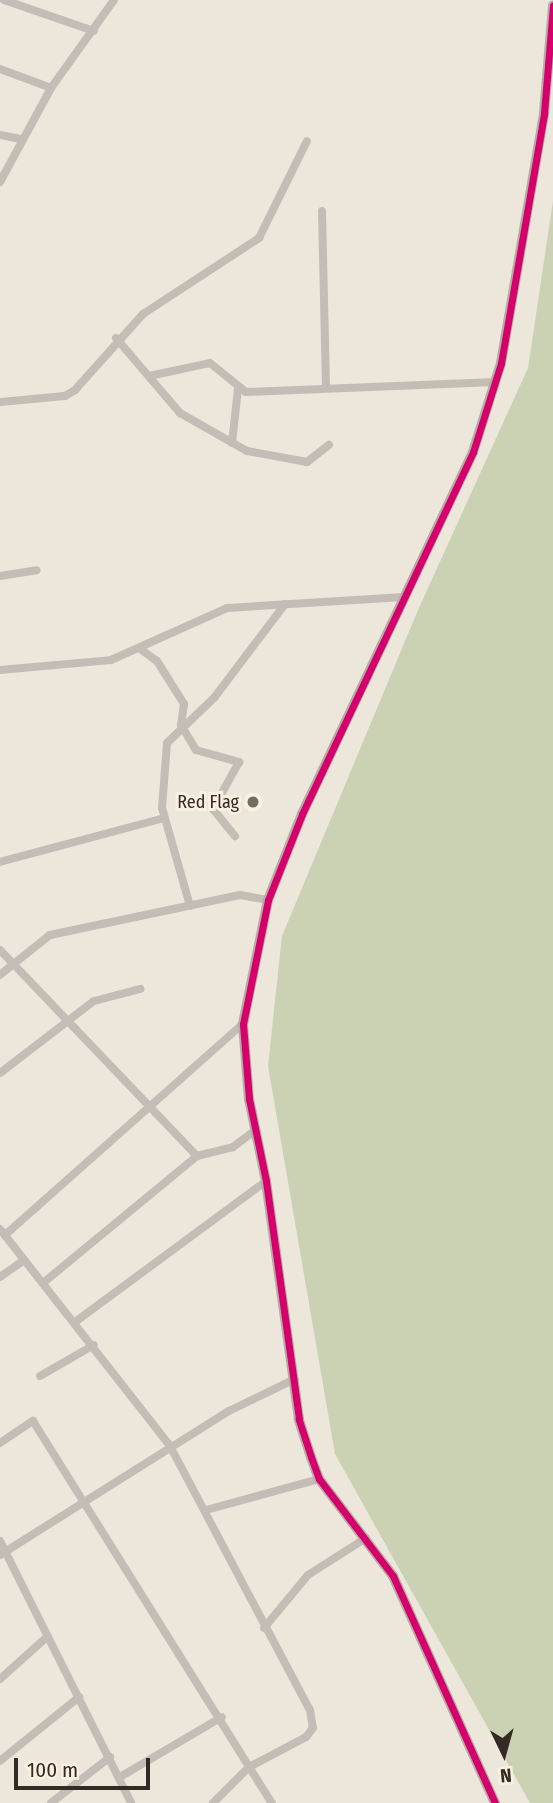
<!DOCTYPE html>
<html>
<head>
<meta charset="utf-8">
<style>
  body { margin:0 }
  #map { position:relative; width:553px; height:1803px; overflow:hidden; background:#ece6db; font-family:"Fira Sans Condensed",sans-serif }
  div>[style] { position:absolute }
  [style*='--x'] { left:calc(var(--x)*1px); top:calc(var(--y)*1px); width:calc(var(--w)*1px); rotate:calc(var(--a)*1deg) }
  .green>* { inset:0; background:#cbd2b4 }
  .street>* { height:8px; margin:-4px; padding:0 4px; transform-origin:4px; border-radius:4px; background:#c4bdb6 }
  .secondary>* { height:10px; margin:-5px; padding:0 5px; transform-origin:5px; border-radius:5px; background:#b5ada5 }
  .cycleway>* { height:7px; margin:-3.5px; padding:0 3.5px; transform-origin:3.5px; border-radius:3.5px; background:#d6006c }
  .dots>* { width:19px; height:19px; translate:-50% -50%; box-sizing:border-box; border:4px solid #faf0e2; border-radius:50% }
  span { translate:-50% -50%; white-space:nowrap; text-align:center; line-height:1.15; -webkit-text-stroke:6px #faf0e2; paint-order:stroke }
  .poi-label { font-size:18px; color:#342a24 }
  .right { translate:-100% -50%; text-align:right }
  .north { position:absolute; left:469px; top:1719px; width:70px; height:70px; -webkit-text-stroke:5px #faf0e2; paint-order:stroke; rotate:175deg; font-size:19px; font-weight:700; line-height:28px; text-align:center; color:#342a24 }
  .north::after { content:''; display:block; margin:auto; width:24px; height:32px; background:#342a24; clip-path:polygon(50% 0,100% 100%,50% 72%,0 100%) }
  .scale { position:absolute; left:14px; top:1758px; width:136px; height:32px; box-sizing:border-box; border:4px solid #342a24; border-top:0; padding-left:9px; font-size:21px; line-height:24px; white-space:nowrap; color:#342a24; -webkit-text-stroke:5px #faf0e2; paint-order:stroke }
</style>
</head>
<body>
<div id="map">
  <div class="green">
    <div style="clip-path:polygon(553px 201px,553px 1803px,530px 1803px,335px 1454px,268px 1066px,282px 936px,418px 610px,528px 368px)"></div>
  </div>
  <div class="street">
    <div style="--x:4;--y:0;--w:95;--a:19"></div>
    <div style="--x:0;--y:69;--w:54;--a:20.4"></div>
    <div style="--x:0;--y:135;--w:21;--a:11"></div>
    <div style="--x:0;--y:182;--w:107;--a:-61.5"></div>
    <div style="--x:51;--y:88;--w:108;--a:-54.4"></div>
    <div style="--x:322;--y:211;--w:174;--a:88.7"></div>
    <div style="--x:116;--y:338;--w:99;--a:49.5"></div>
    <div style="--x:180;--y:413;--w:77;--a:29.6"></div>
    <div style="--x:247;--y:451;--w:61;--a:10.4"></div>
    <div style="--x:307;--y:462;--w:28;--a:-38"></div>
    <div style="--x:149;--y:376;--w:62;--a:-12"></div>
    <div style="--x:210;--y:363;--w:46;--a:38.9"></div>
    <div style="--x:246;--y:392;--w:249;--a:-2.3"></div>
    <div style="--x:0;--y:402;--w:65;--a:-5.3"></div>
    <div style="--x:65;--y:396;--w:12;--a:-31"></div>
    <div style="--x:75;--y:390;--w:102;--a:-48.2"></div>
    <div style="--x:143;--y:314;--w:139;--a:-33.2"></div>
    <div style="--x:259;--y:238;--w:108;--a:-63.7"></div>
    <div style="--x:232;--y:443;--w:54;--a:-83.7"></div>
    <div style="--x:0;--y:576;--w:37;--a:-9"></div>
    <div style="--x:139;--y:648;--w:22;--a:36"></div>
    <div style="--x:157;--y:661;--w:51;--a:57.9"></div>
    <div style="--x:184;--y:704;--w:21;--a:98"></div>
    <div style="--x:181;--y:725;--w:29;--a:59"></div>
    <div style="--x:196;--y:750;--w:45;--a:15.6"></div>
    <div style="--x:239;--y:762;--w:54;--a:119"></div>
    <div style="--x:213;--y:809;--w:35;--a:51"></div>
    <div style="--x:0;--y:670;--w:111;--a:-5.1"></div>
    <div style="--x:111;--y:660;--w:127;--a:-24.1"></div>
    <div style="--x:227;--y:608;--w:177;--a:-3.6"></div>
    <div style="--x:0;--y:862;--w:170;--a:-15"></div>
    <div style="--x:190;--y:906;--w:102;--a:-105.9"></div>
    <div style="--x:162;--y:808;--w:65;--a:-85.6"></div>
    <div style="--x:167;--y:743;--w:65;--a:-43.8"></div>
    <div style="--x:214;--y:698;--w:118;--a:-52.9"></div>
    <div style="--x:0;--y:950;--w:285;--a:46.3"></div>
    <div style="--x:0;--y:975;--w:64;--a:-38.7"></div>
    <div style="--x:50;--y:935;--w:194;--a:-11.9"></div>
    <div style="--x:240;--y:895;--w:28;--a:10"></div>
    <div style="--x:0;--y:1073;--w:118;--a:-37.5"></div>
    <div style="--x:94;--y:1001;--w:48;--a:-14.6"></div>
    <div style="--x:0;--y:1229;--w:276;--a:51.9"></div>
    <div style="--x:170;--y:1446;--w:299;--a:62.1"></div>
    <div style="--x:310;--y:1710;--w:18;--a:81"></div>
    <div style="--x:313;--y:1728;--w:11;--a:128"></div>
    <div style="--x:306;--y:1737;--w:64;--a:152.2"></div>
    <div style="--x:249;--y:1767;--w:51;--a:135"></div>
    <div style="--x:5;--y:1235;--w:318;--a:-41.6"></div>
    <div style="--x:0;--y:1277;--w:29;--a:-35"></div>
    <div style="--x:43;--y:1283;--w:200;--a:-39.5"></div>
    <div style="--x:197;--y:1156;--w:37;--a:-14"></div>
    <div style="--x:233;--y:1147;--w:26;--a:-37"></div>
    <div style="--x:75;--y:1322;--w:237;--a:-36.4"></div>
    <div style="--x:40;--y:1376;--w:62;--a:-29.9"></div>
    <div style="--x:0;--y:1443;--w:40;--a:-34"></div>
    <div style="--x:33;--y:1421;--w:451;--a:58"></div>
    <div style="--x:206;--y:1510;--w:117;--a:-15.3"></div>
    <div style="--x:0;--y:1541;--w:293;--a:63.4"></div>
    <div style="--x:0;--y:1555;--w:271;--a:-32.2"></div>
    <div style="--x:229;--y:1411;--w:73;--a:-25.9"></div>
    <div style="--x:264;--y:1628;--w:69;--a:-50.3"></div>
    <div style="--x:308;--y:1575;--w:69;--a:-32.5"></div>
    <div style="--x:0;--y:1679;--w:64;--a:-41.9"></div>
    <div style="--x:0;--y:1761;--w:102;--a:-39"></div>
    <div style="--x:120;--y:1777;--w:118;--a:-30.5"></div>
    <div style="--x:51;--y:1803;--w:75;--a:-37.9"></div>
  </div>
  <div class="secondary">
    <div style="--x:495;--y:1803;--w:249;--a:-114.2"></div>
    <div style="--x:393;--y:1576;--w:122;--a:-127.3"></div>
    <div style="--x:319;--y:1479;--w:23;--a:-110"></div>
    <div style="--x:311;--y:1457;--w:40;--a:-108"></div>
    <div style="--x:299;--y:1419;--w:240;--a:-97.9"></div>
    <div style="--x:266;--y:1181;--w:84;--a:-101.7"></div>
    <div style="--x:249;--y:1099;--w:75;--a:-94.6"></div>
    <div style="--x:243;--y:1024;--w:126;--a:-78.6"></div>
    <div style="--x:268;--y:900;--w:92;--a:-68.4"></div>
    <div style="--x:302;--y:814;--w:400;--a:-64.7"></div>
    <div style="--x:473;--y:452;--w:93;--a:-72.5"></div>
    <div style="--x:501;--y:363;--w:254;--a:-80.2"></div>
    <div style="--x:544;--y:113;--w:108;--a:-85.2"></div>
  </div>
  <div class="cycleway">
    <div style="--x:495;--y:1803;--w:249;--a:-114.2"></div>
    <div style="--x:393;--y:1576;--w:122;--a:-127.3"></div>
    <div style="--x:319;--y:1479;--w:23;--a:-110"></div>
    <div style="--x:311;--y:1457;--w:40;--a:-108"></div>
    <div style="--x:299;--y:1419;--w:240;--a:-97.9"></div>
    <div style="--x:266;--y:1181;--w:84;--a:-101.7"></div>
    <div style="--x:249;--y:1099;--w:75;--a:-94.6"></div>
    <div style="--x:243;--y:1024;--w:126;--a:-78.6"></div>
    <div style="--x:268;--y:900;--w:92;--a:-68.4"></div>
    <div style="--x:302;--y:814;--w:400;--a:-64.7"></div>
    <div style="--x:473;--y:452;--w:93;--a:-72.5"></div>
    <div style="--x:501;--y:363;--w:254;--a:-80.2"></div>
    <div style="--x:544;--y:113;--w:108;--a:-85.2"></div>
  </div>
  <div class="dots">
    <div style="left:253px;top:802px;background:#746c64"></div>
  </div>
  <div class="poi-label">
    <span class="right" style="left:239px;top:802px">Red Flag</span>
  </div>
  <div class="north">N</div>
  <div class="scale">100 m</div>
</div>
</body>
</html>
